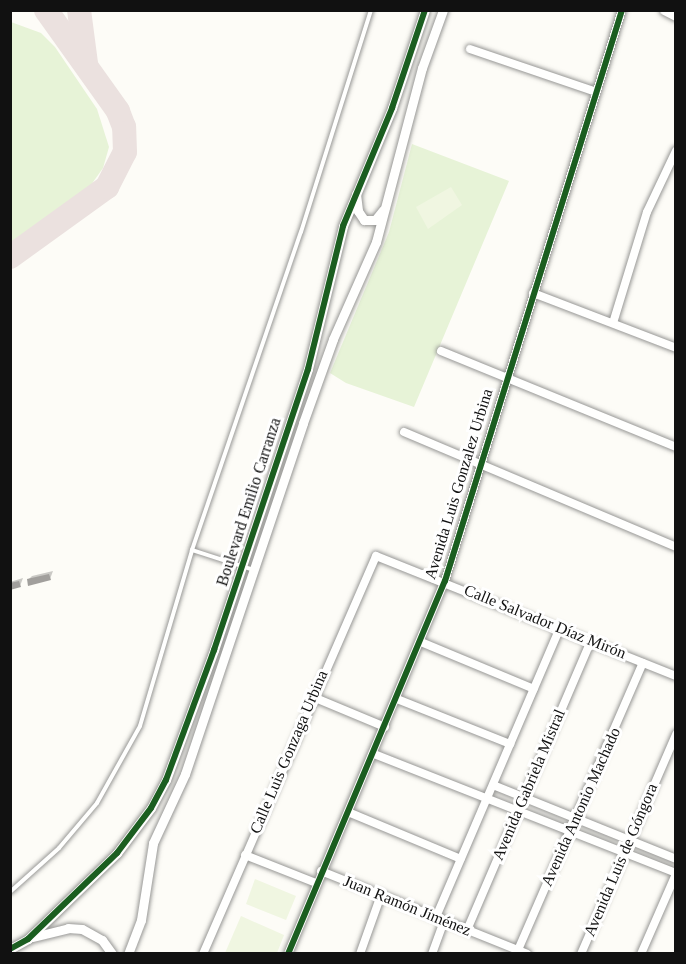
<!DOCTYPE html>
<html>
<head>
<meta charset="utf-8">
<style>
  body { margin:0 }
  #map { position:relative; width:686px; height:964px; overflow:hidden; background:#fdfcf7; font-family:"Times New Roman",serif }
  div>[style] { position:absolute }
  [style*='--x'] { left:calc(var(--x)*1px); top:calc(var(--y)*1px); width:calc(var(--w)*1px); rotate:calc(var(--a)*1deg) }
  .green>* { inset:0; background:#e7f3d7 }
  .pitch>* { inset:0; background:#f0f6e1 }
  .shadow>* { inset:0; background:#0003 }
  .taxiway>* { height:24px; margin:-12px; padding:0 12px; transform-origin:12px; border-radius:12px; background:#ebe1df }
  .building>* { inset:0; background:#a19f9c }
  .roads { filter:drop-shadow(0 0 2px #979795) drop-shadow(0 0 2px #979795) }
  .service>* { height:4px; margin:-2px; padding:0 2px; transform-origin:2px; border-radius:2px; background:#fffffe }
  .minor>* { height:8px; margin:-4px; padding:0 4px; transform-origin:4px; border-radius:4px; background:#fffffe }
  .tertiary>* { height:9px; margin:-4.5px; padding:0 4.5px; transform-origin:4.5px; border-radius:4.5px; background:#fffffe }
  .cycleway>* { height:6px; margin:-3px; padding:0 3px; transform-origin:3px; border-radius:3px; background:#1b5e20 }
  span { translate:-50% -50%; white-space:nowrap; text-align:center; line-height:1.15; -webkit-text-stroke:6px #fff; paint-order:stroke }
  .street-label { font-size:16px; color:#111 }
  .frame { position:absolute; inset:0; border:12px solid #111; pointer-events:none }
</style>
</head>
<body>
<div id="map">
  <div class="green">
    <div style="clip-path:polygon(11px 22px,41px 33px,55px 47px,97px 109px,109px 147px,103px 168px,91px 185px,11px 247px)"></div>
    <div style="clip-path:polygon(412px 144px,509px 181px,414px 407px,346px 383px,330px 373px,389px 232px)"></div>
  </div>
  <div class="pitch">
    <div style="clip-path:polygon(451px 187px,462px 205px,428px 229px,416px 207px)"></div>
    <div style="clip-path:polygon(255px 879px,296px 896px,286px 920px,246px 904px)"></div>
    <div style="clip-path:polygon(241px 916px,284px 935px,277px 953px,225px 953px)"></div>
  </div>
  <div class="shadow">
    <div style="clip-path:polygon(53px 571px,50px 579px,28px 580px,32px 576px)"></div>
    <div style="clip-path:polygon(23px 578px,20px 586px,10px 588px,10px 582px)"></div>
  </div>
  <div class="taxiway">
    <div style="--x:79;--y:10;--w:53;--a:82.5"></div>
    <div style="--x:10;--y:257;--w:120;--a:-35.8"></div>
    <div style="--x:107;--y:187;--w:39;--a:-63"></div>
    <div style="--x:125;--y:152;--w:25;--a:-92"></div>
    <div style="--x:124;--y:127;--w:17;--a:-111"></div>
    <div style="--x:118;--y:111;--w:124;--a:-125.5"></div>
  </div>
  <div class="building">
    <div style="clip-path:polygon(49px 574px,51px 580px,28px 586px,27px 579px)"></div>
    <div style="clip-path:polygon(19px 581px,21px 587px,10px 590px,10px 583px)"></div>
  </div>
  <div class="roads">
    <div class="service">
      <div style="--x:192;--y:550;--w:65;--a:17.9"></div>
      <div style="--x:10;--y:892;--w:66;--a:-41.9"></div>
      <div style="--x:59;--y:848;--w:59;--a:-49.8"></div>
      <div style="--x:97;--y:803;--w:88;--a:-60.8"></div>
      <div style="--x:140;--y:726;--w:184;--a:-73.5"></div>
      <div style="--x:192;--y:550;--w:336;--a:-71.1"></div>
      <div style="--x:301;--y:232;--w:233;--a:-72.5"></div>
    </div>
    <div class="minor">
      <div style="--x:470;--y:49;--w:133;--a:18.8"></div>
      <div style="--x:533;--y:293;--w:153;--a:21"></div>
      <div style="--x:613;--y:323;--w:116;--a:-73"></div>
      <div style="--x:647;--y:212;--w:68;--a:-64.6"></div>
      <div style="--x:441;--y:351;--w:254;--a:22.2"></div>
      <div style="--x:404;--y:432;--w:295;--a:22.9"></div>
      <div style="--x:421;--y:642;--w:122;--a:22.6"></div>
      <div style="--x:313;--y:697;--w:78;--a:22.6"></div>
      <div style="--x:397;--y:699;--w:122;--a:21.7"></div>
      <div style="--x:374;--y:754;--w:325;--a:21.5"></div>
      <div style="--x:493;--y:785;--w:197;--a:22"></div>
      <div style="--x:348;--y:812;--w:122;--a:22.6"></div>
      <div style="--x:245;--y:855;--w:76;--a:21.5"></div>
      <div style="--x:321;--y:871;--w:222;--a:21.9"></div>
      <div style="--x:436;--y:917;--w:314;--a:-66.8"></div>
      <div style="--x:467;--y:930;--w:314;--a:-66.8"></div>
      <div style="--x:518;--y:950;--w:313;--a:-66.5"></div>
      <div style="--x:203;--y:954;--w:434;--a:-66.5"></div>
      <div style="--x:376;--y:556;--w:323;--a:21.8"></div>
      <div style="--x:288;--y:954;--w:405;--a:-67.2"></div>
      <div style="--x:445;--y:581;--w:598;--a:-72.78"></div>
      <div style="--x:360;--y:954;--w:63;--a:-70.4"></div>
      <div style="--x:432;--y:954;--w:35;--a:-70"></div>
      <div style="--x:581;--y:954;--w:240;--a:-66.6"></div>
      <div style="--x:641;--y:954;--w:87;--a:-66.4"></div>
    </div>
    <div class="tertiary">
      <div style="--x:664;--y:10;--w:13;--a:27"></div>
      <div style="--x:356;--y:194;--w:17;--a:83"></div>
      <div style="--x:358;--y:211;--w:11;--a:56"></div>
      <div style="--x:364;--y:220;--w:11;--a:0"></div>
      <div style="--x:375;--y:220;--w:13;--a:-51"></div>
      <div style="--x:33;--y:937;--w:36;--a:-14"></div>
      <div style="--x:68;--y:928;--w:14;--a:4"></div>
      <div style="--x:82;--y:929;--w:23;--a:29"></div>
      <div style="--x:102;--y:940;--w:17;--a:54"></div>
      <div style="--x:10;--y:949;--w:21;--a:-29"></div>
      <div style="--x:28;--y:939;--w:124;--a:-44"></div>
      <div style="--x:117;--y:853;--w:56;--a:-52.9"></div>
      <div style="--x:151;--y:808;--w:32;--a:-62"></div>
      <div style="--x:166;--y:780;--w:139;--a:-69.7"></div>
      <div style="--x:214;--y:650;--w:296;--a:-71.5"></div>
      <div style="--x:308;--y:369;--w:147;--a:-76.2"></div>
      <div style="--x:343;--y:226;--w:128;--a:-67.4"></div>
      <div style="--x:392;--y:108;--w:103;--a:-71.4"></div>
      <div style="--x:128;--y:954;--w:36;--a:-69"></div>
      <div style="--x:141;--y:920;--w:78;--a:-81.1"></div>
      <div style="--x:153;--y:843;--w:76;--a:-65.1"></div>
      <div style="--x:185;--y:774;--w:370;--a:-71.4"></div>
      <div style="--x:303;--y:423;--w:89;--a:-70.3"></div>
      <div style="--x:333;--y:339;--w:106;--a:-66.1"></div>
      <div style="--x:376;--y:242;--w:180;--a:-75.2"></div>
      <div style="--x:422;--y:68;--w:62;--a:-70.1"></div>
    </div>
  </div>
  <div class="cycleway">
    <div style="--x:10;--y:949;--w:21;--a:-29"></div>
    <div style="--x:28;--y:939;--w:124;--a:-44"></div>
    <div style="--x:117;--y:853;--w:56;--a:-52.9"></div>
    <div style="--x:151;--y:808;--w:32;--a:-62"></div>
    <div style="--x:166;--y:780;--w:139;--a:-69.7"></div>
    <div style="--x:214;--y:650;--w:296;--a:-71.5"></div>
    <div style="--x:308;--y:369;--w:147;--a:-76.2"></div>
    <div style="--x:343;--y:226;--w:128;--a:-67.4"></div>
    <div style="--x:392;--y:108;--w:103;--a:-71.4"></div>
    <div style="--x:288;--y:954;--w:405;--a:-67.2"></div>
    <div style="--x:445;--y:581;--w:598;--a:-72.78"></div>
  </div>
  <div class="street-label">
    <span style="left:459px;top:484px;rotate:-73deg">Avenida Luis Gonzalez Urbina</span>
    <span style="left:249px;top:502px;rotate:-72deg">Boulevard Emilio Carranza</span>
    <span style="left:545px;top:622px;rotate:22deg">Calle Salvador Díaz Mirón</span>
    <span style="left:289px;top:752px;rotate:-67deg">Calle Luis Gonzaga Urbina</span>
    <span style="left:529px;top:785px;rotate:-67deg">Avenida Gabriela Mistral</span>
    <span style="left:581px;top:807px;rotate:-66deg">Avenida Antonio Machado</span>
    <span style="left:621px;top:860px;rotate:-67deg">Avenida Luis de Góngora</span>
    <span style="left:407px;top:906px;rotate:22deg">Juan Ramón Jiménez</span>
  </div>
  <div class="frame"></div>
</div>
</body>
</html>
